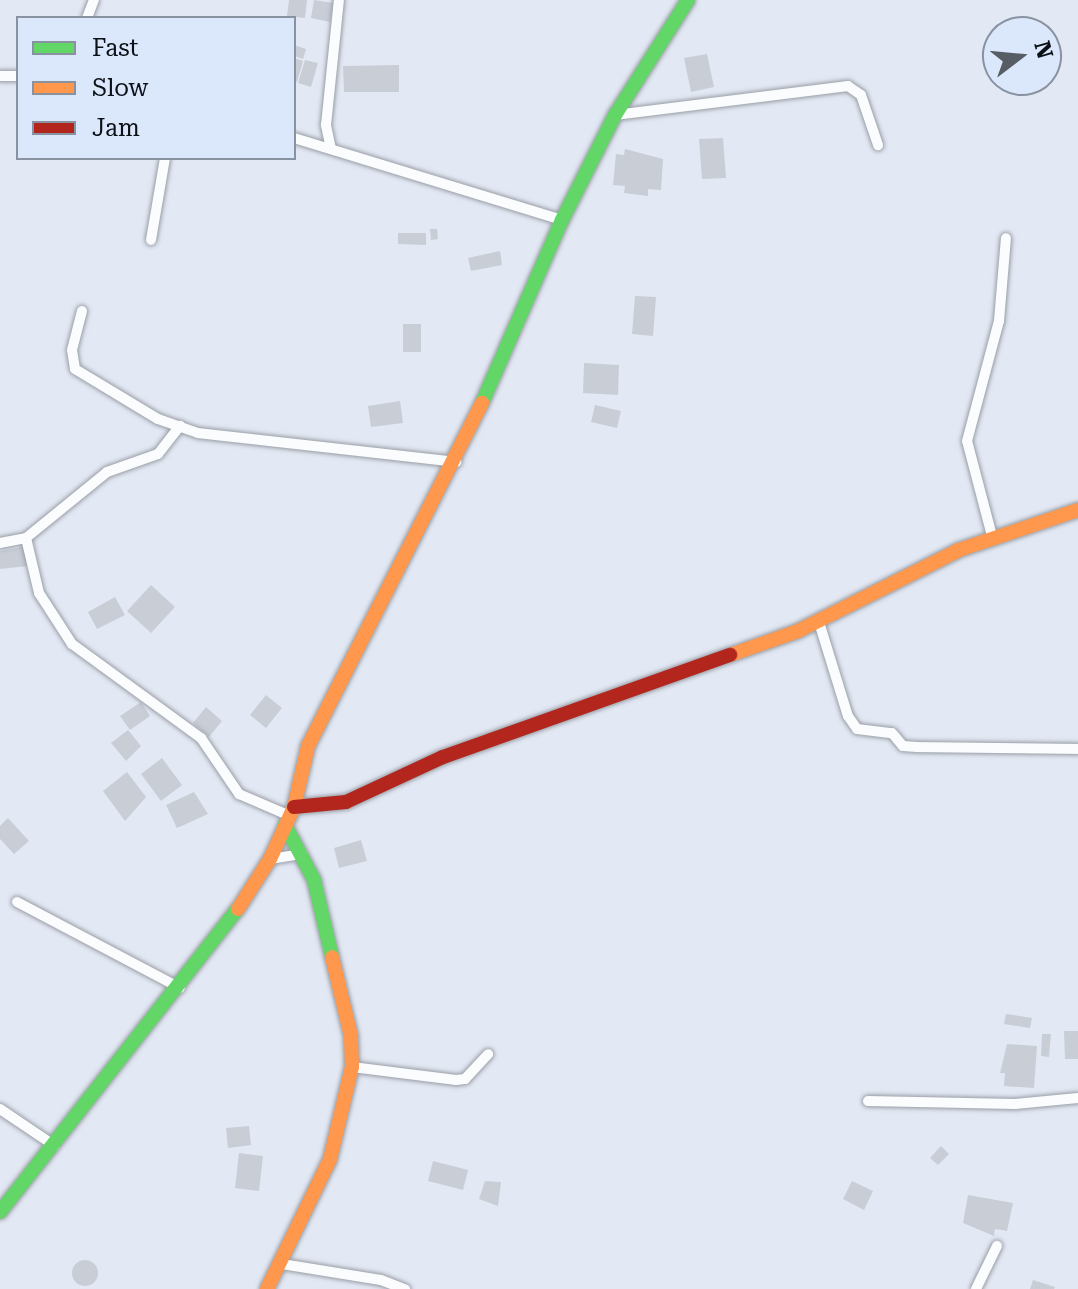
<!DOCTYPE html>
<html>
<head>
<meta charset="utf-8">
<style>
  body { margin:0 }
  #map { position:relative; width:1078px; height:1289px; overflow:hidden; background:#e3e9f4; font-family:"Roboto Serif",serif }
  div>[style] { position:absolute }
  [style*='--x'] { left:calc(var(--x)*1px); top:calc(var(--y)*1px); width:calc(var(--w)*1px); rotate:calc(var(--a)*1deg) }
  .building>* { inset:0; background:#c8cdd6 }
  .round { border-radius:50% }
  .roads { filter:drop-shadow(0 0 2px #999ea6) drop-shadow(0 0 2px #999ea6) }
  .street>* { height:10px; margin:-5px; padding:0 5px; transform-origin:5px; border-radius:5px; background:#fbfcfd }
  .fast>* { height:14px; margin:-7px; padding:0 7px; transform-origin:7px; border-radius:7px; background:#63d668 }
  .slow>* { height:14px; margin:-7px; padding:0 7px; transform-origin:7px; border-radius:7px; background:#ff974d }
  .jam>* { height:14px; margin:-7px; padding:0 7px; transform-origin:7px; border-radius:7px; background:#b3261e }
  span { translate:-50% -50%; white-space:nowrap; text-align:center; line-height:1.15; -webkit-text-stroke:7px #dbe8fc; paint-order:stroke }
  .legend { position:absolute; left:16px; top:16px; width:280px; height:144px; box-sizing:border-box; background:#dbe8fc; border:2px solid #8892a0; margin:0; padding:10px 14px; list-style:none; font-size:24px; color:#0c1117 }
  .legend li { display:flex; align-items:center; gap:16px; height:40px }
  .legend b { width:40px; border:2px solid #8892a0 }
  .north { position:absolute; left:982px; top:16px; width:80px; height:80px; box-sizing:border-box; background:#dbe8fc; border:2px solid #8892a0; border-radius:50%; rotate:74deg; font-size:22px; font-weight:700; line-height:32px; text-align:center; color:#0c1117 }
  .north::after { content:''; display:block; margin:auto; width:28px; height:36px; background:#575d64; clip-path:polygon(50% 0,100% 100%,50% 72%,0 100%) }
</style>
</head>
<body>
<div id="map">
  <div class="building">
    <div style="clip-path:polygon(289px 0,307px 0,305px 18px,287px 16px)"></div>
    <div style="clip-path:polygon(314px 0,333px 3px,330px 22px,311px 18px)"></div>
    <div style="clip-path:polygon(294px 45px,306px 49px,303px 59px,294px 56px)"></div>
    <div style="clip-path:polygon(707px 54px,714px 87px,691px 92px,684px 58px)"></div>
    <div style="clip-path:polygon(294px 58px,303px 61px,297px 82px,294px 81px)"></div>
    <div style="clip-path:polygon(305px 60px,318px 63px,311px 87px,298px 83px)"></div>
    <div style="clip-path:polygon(399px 65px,399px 92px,344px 92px,343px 66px)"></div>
    <div style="clip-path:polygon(723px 138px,726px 178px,702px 179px,699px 139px)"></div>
    <div style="clip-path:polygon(625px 149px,663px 159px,661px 190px,648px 189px,648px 196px,624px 193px,625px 186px,613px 185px,616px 154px,624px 155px)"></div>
    <div style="clip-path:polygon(430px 229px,437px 229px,438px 239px,431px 240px)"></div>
    <div style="clip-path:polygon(398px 233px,426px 233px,426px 245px,398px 244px)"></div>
    <div style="clip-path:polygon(500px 251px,502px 265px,471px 271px,468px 258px)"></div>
    <div style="clip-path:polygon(635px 296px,656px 297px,653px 336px,632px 334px)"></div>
    <div style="clip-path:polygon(403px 324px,421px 324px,421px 352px,403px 352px)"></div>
    <div style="clip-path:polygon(584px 363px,619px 365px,618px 395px,583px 393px)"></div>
    <div style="clip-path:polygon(400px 401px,403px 423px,371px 427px,368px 406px)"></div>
    <div style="clip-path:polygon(595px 405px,621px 411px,617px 428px,591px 422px)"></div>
    <div style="clip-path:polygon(23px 547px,28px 566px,0 569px,0 551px)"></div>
    <div style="clip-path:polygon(151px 585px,175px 607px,151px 633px,127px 611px)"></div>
    <div style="clip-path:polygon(115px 597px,125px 615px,97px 629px,88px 612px)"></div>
    <div style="clip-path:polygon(266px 695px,282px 708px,266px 728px,250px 715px)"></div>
    <div style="clip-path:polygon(141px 702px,150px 716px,130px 730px,120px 716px)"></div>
    <div style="clip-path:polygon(206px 707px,222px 721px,209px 737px,193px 723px)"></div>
    <div style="clip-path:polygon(128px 730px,141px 746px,126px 761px,111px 743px)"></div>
    <div style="clip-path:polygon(162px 758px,182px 785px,161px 801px,141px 774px)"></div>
    <div style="clip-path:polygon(127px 772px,146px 797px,125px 821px,103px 791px)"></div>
    <div style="clip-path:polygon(194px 792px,208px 814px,177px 828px,166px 805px)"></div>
    <div style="clip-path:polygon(8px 818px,29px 841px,14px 854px,0 839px,0 826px)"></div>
    <div style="clip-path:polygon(361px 840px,367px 861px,339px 868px,334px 848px)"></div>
    <div style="clip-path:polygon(1006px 1014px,1032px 1018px,1030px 1028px,1004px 1024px)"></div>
    <div style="clip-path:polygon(1064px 1031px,1078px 1031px,1078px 1059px,1065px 1059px)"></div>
    <div style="clip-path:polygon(1042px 1034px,1051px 1034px,1049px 1057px,1041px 1056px)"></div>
    <div style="clip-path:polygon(1007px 1044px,1037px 1046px,1034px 1088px,1004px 1086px,1005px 1073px,1000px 1073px)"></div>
    <div style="clip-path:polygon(249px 1126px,251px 1145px,228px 1148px,226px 1128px)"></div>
    <div style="clip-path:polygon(941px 1146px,949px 1154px,938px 1165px,930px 1158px)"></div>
    <div style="clip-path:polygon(239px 1153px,263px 1156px,259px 1191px,235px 1188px)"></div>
    <div style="clip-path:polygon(433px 1161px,468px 1170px,463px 1190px,428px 1181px)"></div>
    <div style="clip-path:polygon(485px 1181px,501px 1182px,498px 1206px,479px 1199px)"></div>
    <div style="clip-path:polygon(852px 1181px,873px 1191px,864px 1210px,843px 1199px)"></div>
    <div style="clip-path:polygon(968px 1195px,1013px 1203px,1007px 1231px,995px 1229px,994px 1236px,963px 1223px)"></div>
    <div class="round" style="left:72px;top:1260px;width:26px;height:26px"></div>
    <div style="clip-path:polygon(1033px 1280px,1055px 1287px,1054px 1289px,1030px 1289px)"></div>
  </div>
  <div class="roads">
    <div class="street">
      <div style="--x:87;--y:18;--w:19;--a:-69"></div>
      <div style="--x:0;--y:76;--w:18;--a:0"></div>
      <div style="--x:615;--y:115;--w:235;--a:-7.1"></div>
      <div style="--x:848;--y:86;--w:16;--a:35"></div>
      <div style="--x:861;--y:95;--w:53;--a:71.2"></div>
      <div style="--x:294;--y:138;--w:280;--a:17"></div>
      <div style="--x:331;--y:149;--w:25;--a:-102"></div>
      <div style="--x:326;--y:125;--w:126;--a:-84.1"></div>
      <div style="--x:151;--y:240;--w:83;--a:-80.3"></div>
      <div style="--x:82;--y:311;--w:40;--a:104.4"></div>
      <div style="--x:72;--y:350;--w:19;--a:81"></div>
      <div style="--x:75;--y:369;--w:97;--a:31.1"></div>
      <div style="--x:158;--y:419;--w:42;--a:19.3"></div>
      <div style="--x:198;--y:433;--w:260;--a:6.4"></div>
      <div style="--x:992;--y:536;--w:98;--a:-104.7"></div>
      <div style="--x:967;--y:441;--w:124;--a:-75.1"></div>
      <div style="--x:999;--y:321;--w:83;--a:-85.2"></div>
      <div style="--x:26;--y:538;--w:57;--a:76.7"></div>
      <div style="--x:39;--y:593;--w:61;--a:57.1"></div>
      <div style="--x:72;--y:644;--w:160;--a:36.1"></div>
      <div style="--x:201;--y:738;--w:68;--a:55.8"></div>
      <div style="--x:239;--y:794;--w:56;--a:23.3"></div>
      <div style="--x:0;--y:543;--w:26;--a:-11"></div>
      <div style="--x:26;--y:538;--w:104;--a:-39.2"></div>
      <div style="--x:107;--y:472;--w:54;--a:-19.4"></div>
      <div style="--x:158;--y:454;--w:36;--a:-52"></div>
      <div style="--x:819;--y:622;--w:98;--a:72.9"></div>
      <div style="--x:848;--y:716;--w:16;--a:55"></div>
      <div style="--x:857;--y:729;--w:35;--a:7"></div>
      <div style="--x:892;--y:733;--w:17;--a:50"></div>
      <div style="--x:903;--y:746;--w:14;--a:4"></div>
      <div style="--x:917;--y:747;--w:161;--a:0.7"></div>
      <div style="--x:270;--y:859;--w:33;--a:-9"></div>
      <div style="--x:17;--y:902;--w:184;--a:27.8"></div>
      <div style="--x:352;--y:1067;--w:105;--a:7.1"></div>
      <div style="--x:456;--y:1080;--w:9;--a:-6"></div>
      <div style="--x:465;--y:1079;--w:34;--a:-47"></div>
      <div style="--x:868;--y:1101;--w:147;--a:1.2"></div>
      <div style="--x:1015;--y:1104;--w:63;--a:-5.4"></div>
      <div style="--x:0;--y:1109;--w:66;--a:33.9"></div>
      <div style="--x:282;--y:1264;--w:100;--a:9.2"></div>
      <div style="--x:381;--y:1280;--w:26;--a:21"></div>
      <div style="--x:976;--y:1289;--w:48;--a:-64"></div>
    </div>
    <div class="fast">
      <div style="--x:482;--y:403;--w:200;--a:-66.4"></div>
      <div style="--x:562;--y:220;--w:118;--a:-63.2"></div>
      <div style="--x:615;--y:115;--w:136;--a:-57.6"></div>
      <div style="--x:285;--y:825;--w:62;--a:62.2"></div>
      <div style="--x:314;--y:880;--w:79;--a:76.8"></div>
      <div style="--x:0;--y:1212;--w:385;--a:-51.9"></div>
    </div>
    <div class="slow">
      <div style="--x:730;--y:655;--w:72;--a:-19.4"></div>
      <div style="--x:798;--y:631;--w:180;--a:-26.7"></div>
      <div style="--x:959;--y:550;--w:126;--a:-18.6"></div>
      <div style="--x:238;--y:909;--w:59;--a:-57.4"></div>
      <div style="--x:270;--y:859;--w:57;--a:-65.2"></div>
      <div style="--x:294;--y:807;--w:63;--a:-77.1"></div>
      <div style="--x:308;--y:746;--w:385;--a:-63.1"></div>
      <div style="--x:267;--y:1289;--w:144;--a:-64.1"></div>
      <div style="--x:330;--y:1159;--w:95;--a:-76.6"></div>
      <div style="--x:352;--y:1067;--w:31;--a:-92"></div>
      <div style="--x:351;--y:1036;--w:81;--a:-103.5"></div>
    </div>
    <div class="jam">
      <div style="--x:294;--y:807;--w:52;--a:-5.5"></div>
      <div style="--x:346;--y:802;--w:107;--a:-24.9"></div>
      <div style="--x:443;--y:757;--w:305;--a:-19.6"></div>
    </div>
  </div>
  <ul class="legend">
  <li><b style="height:10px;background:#63d668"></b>Fast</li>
  <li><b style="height:10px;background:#ff974d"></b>Slow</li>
  <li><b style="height:10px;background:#b3261e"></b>Jam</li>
  </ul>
  <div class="north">N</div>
</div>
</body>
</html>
